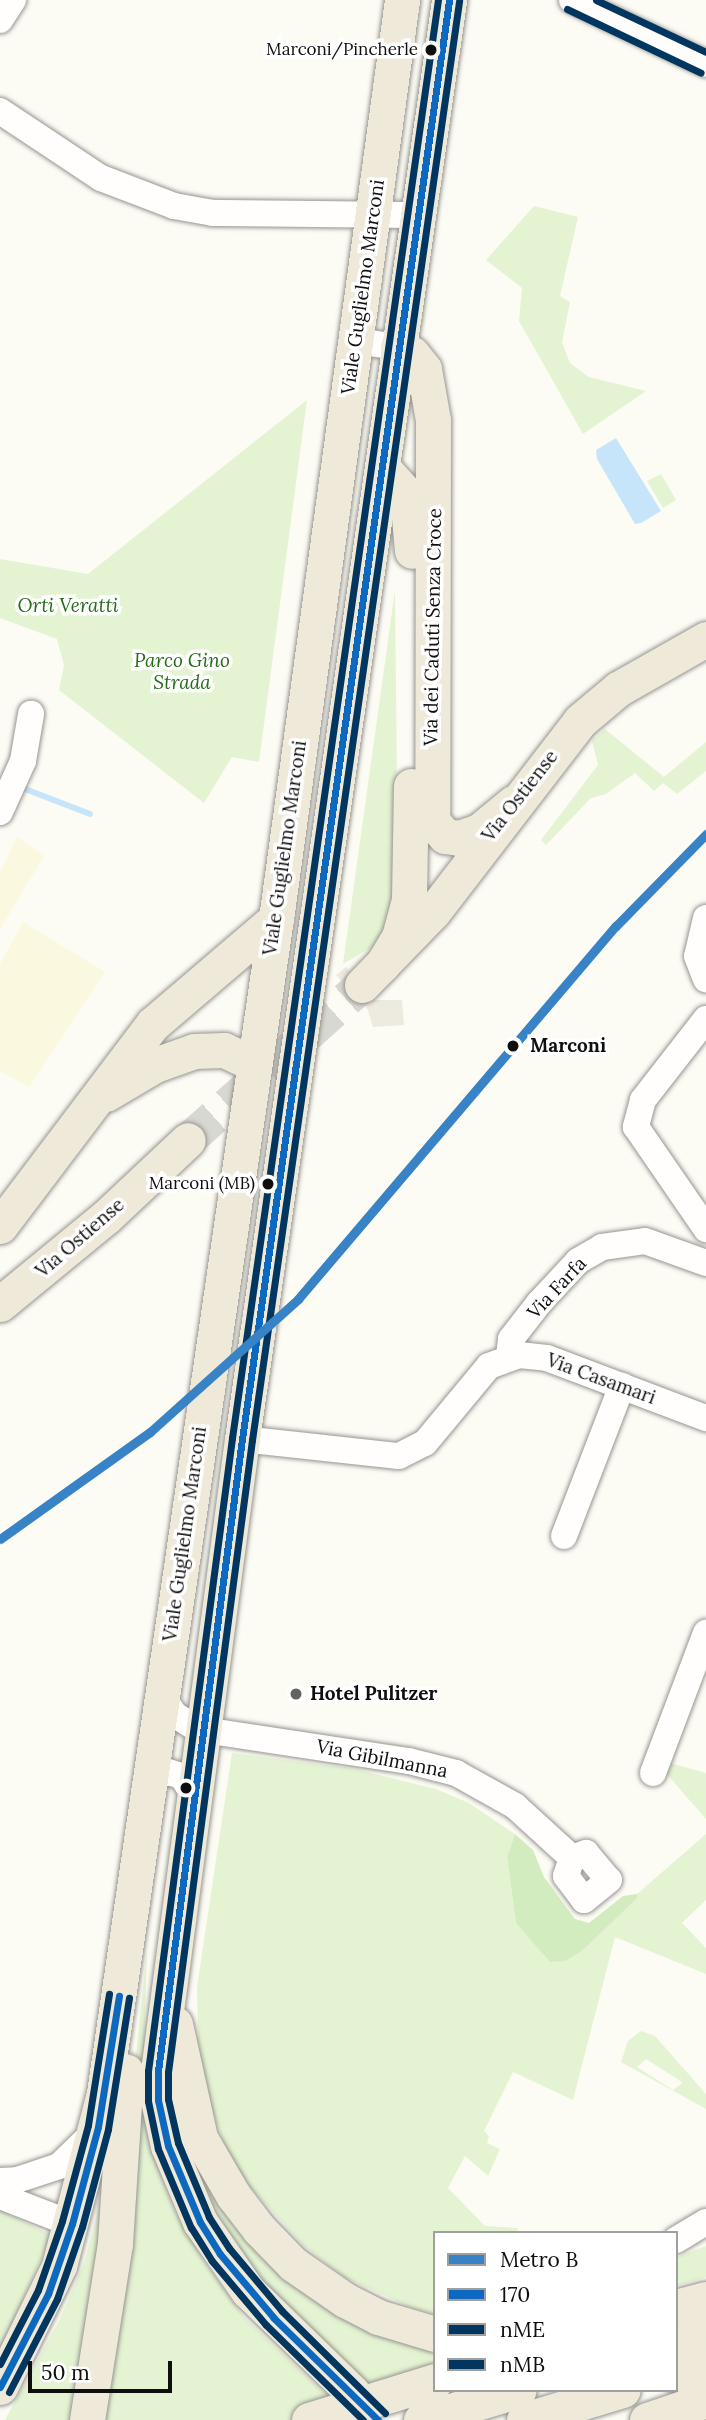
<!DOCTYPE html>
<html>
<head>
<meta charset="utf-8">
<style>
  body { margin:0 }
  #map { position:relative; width:706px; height:2420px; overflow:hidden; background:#fcfbf4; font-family:Lora,serif }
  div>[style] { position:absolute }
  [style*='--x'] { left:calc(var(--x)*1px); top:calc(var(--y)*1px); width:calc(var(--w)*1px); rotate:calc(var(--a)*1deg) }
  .farmland>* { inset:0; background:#faf9df }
  .green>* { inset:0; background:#e4f4d2 }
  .forest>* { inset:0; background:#d3ecbf }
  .plaza>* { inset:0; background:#edeadf }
  .water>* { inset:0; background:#c7e5fa }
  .stream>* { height:6px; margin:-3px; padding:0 3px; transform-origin:3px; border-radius:3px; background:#c7e5fa }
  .major-tunnel>* { height:35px; margin-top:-17.5px; transform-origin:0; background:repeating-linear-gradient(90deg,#d8d8d2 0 35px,transparent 0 53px) }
  .roads { filter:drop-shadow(0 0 2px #969592) drop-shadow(0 0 2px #969592) }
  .minor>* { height:26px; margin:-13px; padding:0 13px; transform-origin:13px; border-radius:13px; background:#fffefd }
  .major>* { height:35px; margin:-17.5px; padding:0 17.5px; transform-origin:17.5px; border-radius:17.5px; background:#eee9d9 }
  .bus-1>* { height:7px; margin:-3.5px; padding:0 3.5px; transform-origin:3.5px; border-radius:3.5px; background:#0c69bf }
  .bus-2>* { height:7px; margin:-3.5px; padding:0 3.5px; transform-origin:3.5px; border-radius:3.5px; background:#00365f }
  .bus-3>* { height:7px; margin:-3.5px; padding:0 3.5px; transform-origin:3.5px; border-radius:3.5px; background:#00365f }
  .metro-1>* { height:9px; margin:-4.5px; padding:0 4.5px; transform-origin:4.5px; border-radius:4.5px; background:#3783c6 }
  .dots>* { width:19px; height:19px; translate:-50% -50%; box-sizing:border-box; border:4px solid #fff; border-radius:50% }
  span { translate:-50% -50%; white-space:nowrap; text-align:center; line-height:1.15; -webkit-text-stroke:7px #fff; paint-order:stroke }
  .bus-label { font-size:17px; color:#0f0f0f }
  .right { translate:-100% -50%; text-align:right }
  .street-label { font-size:19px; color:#0f0f0f }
  .park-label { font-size:19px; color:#266d18; font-style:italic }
  .stop-label { font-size:19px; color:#0f0f0f; font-weight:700 }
  .left { translate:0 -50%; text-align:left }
  .poi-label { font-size:19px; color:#0f0f0f; font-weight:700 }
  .legend { position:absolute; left:433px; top:2231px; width:245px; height:161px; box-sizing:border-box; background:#fff; border:2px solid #9f9f9f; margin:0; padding:9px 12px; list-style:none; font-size:21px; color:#0f0f0f }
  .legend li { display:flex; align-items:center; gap:14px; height:35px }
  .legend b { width:35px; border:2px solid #9f9f9f }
  .scale { position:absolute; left:28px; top:2361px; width:144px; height:32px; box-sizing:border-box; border:4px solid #0f0f0f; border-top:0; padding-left:9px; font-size:21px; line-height:24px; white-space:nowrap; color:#0f0f0f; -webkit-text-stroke:5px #fff; paint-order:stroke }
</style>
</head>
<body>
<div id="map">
  <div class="farmland">
    <div style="clip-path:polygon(17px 837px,44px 856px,0 929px,0 872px)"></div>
    <div style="clip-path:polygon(23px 922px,105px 972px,29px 1087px,0 1071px,0 964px)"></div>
  </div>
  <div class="green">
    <div style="clip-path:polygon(534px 206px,578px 217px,560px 296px,570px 302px,562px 342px,570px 363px,589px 377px,646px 391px,583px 434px,519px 321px,522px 288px,486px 260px)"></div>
    <div style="clip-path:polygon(307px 400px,259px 762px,232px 757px,204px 803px,59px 690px,64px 665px,57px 639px,0 618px,0 559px,88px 574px)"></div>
    <div style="clip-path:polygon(661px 474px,676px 500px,663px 508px,647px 481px)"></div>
    <div style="clip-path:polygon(395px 590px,398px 882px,386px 939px,343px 964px)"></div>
    <div style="clip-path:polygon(605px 729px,664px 777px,706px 742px,706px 771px,677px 794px,663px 783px,654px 791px,635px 773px,606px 794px,591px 798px,546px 845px,541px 840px,598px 765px,592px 741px)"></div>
    <div style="clip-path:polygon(232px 1753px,355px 1769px,436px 1789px,469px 1803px,515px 1834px,507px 1857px,516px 1923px,582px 1951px,637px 1894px,706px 1834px,706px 1900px,682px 1923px,706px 1948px,706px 1974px,615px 1937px,573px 2100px,513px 2072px,484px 2131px,489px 2136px,487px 2143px,500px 2149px,488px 2176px,465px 2156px,448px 2188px,485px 2226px,518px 2228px,517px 2233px,435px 2233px,435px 2314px,412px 2308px,344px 2277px,303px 2245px,245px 2181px,227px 2152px,213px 2113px,198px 2051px,197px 1987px)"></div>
    <div style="clip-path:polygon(666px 1762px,706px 1773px,706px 1819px,664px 1771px)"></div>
    <div style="clip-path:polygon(147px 1949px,143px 2087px,161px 2177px,175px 2212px,204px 2262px,244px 2317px,339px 2407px,295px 2420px,98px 2420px)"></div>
    <div style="clip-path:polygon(evenodd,641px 2031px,655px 2036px,706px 2094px,706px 2109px,621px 2062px,628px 2041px,641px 2031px,646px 2059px,682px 2082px,680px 2085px,673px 2090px,637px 2067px,646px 2059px)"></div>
    <div style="clip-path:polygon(184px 2149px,232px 2207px,435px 2343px,435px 2370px,371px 2393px,249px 2267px,228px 2237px)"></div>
    <div style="clip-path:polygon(110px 2166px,79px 2420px,5px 2420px,60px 2319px,84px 2263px)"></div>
    <div style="clip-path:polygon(0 2210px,51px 2235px,0 2352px)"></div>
    <div style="clip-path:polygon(706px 2246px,706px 2277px,676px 2286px,676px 2257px)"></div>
  </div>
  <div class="forest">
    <div style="clip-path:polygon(515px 1834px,533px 1850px,544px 1877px,575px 1919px,589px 1923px,623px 1896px,637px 1894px,637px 1898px,582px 1951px,565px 1961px,550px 1962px,516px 1923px,507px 1857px)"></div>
  </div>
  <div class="plaza">
    <div style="clip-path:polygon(346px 967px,375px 1000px,402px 1000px,404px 1025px,373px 1027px,367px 1008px,336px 975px)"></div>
  </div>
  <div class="water">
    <div style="clip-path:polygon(616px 438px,661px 511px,641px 523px,635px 524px,597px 459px,596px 450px)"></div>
  </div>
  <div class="stream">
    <div style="--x:20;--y:787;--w:75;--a:21.1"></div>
  </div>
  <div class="major-tunnel">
    <div style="--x:188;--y:1140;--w:233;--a:-41.7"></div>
  </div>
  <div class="roads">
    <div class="minor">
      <div style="--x:572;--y:0;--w:148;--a:25.5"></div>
      <div style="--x:0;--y:20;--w:24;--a:-57"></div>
      <div style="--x:0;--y:111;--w:121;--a:33.6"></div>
      <div style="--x:101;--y:178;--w:78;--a:21"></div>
      <div style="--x:174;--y:206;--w:40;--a:10"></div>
      <div style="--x:213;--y:213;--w:204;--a:0.6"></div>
      <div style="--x:355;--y:341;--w:43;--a:7.9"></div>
      <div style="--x:0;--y:812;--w:56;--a:-65.7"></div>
      <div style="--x:23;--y:761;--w:48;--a:-80.3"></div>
      <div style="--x:706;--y:918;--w:39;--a:103"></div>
      <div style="--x:697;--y:956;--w:25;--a:69"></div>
      <div style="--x:706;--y:1019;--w:103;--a:127.9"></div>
      <div style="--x:643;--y:1100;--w:28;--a:105"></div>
      <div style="--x:636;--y:1127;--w:124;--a:55.5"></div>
      <div style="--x:509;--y:1356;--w:17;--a:-83"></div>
      <div style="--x:511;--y:1339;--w:46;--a:-52.1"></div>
      <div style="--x:539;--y:1303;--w:57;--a:-47.1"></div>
      <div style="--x:578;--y:1261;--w:28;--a:-30"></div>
      <div style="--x:602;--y:1247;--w:43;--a:-7.9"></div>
      <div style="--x:645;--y:1241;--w:65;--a:19.8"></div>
      <div style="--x:242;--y:1439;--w:158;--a:6.2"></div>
      <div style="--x:399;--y:1456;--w:29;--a:-27"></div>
      <div style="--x:425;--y:1443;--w:100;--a:-50.3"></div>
      <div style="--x:489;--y:1366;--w:32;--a:-20"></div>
      <div style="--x:519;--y:1355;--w:28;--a:6"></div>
      <div style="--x:547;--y:1358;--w:170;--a:20.7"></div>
      <div style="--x:564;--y:1536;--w:161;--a:-68.9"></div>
      <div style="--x:162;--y:1696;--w:23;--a:56"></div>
      <div style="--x:175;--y:1715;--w:26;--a:32"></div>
      <div style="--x:197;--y:1729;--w:214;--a:8.6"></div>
      <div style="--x:409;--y:1761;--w:49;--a:14.3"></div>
      <div style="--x:456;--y:1773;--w:68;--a:29.2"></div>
      <div style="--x:515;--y:1806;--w:77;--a:42.4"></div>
      <div style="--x:653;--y:1773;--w:150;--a:-69.3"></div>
      <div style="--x:152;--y:1777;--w:17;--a:-17"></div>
      <div style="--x:168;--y:1772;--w:15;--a:16"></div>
      <div style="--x:182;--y:1776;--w:29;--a:59"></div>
      <div style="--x:586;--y:1853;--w:35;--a:50"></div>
      <div style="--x:609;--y:1880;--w:32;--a:141"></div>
      <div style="--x:584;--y:1900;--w:30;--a:-127"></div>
      <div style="--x:566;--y:1876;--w:19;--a:-72"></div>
      <div style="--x:572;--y:1858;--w:15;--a:-20"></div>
      <div style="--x:0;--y:2181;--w:17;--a:-3"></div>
      <div style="--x:17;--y:2180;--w:44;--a:-18.4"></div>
      <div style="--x:59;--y:2166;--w:46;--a:-44.1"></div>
      <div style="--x:0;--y:2196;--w:77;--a:21.3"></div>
      <div style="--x:676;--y:2240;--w:35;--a:-31"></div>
    </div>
    <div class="major">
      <div style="--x:398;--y:347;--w:16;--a:27"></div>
      <div style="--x:412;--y:354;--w:19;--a:51"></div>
      <div style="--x:424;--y:369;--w:52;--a:80"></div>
      <div style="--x:433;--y:420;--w:401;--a:90.1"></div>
      <div style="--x:432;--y:821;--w:20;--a:49"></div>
      <div style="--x:445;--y:836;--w:14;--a:8"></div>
      <div style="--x:459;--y:838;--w:21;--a:-19"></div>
      <div style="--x:479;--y:831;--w:44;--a:-39.5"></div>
      <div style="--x:382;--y:467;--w:38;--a:48"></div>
      <div style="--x:407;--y:495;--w:56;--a:84.9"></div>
      <div style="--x:382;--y:965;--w:33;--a:-59"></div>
      <div style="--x:399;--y:937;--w:39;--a:-75"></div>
      <div style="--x:409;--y:899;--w:113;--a:-89"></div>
      <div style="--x:362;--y:985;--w:102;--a:-45.8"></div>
      <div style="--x:433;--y:912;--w:241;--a:-52.4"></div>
      <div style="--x:580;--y:721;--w:50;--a:-40.1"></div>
      <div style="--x:618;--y:689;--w:101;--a:-29.6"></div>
      <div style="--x:106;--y:1094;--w:57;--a:-30.6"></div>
      <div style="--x:155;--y:1065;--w:41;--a:-19.7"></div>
      <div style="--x:194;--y:1051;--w:30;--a:-2"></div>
      <div style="--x:224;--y:1050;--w:33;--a:25"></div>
      <div style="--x:0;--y:1226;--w:253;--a:-52.9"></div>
      <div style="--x:153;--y:1024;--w:162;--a:-40.5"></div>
      <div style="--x:0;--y:1304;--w:137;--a:-39.4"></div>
      <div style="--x:106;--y:1217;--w:112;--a:-43.2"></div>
      <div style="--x:175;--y:2024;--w:117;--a:77.6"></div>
      <div style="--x:200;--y:2138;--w:66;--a:59.9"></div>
      <div style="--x:233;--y:2195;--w:43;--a:52.6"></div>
      <div style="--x:259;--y:2229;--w:49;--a:45.8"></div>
      <div style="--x:293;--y:2264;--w:63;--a:34.7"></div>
      <div style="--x:345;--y:2300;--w:37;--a:27"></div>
      <div style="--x:378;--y:2317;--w:59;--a:16.6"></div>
      <div style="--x:676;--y:2307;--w:31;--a:-15"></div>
      <div style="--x:676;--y:2343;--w:31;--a:-17"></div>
      <div style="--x:676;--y:2374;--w:31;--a:-17"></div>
      <div style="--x:0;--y:2387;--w:135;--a:-64"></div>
      <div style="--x:59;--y:2266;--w:179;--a:-75.4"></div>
      <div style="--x:104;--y:2093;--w:1187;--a:-81.67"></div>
      <div style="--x:276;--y:919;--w:928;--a:-82.19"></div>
      <div style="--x:353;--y:2393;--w:146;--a:-135.8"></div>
      <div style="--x:248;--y:2291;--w:84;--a:-124.8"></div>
      <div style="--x:200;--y:2222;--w:82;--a:-112.8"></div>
      <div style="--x:168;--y:2146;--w:47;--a:-102.3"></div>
      <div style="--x:158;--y:2100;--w:29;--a:-90"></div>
      <div style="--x:158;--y:2071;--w:638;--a:-82.43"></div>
      <div style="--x:242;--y:1439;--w:1454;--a:-81.81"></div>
      <div style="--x:87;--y:2420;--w:179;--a:-81"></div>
      <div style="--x:115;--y:2243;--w:172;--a:-86.3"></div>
      <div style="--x:309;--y:2420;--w:132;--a:-17.2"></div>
      <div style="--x:421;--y:2420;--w:102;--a:-17"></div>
      <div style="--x:524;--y:2420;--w:103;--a:-16.9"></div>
      <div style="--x:647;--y:2420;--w:62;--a:-18.7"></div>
    </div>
  </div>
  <div class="bus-1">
    <div style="--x:0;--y:2387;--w:105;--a:-62.7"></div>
    <div style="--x:48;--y:2294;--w:74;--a:-71.1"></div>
    <div style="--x:72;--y:2224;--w:100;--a:-75"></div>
    <div style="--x:98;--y:2127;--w:133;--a:-80.9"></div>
    <div style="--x:378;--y:2420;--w:146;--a:-135.6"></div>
    <div style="--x:274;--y:2318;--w:84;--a:-130.2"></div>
    <div style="--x:220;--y:2254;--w:38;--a:-122"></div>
    <div style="--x:200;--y:2222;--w:82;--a:-112.8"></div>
    <div style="--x:168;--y:2146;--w:47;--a:-102.3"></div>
    <div style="--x:158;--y:2100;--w:29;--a:-90"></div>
    <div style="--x:158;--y:2071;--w:638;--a:-82.43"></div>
    <div style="--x:242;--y:1439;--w:1454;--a:-81.81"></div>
  </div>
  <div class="bus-2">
    <div style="--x:567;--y:9;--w:148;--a:25.5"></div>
    <div style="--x:9;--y:2392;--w:105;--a:-62.7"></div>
    <div style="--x:57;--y:2299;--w:76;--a:-70.9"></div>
    <div style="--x:82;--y:2227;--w:101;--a:-75.1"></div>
    <div style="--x:108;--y:2129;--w:133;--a:-80.9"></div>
    <div style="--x:385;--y:2413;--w:145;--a:-135.3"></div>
    <div style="--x:282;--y:2311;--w:82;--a:-130.1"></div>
    <div style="--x:229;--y:2248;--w:37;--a:-123"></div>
    <div style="--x:209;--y:2217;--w:80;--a:-112.7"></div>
    <div style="--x:178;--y:2143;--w:45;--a:-102.8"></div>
    <div style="--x:168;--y:2099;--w:27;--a:-90"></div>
    <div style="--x:168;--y:2072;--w:638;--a:-82.43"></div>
    <div style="--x:252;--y:1440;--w:1454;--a:-81.81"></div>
  </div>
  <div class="bus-3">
    <div style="--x:596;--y:0;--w:122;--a:25.3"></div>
    <div style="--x:0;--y:2364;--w:83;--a:-62.8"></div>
    <div style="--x:38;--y:2290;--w:73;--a:-70.8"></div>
    <div style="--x:62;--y:2221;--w:99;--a:-74.8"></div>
    <div style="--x:88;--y:2125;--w:133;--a:-80.9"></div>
    <div style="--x:363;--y:2420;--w:136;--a:-135.6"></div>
    <div style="--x:266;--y:2325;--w:84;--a:-130.2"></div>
    <div style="--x:212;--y:2261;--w:39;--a:-122"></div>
    <div style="--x:191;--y:2228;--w:86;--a:-112.7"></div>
    <div style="--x:158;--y:2149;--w:49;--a:-101.8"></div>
    <div style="--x:148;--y:2101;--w:30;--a:-90"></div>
    <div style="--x:148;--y:2071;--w:639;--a:-82.44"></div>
    <div style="--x:232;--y:1438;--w:1453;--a:-81.85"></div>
  </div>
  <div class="metro-1">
    <div style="--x:0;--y:1539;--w:184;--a:-35.5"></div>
    <div style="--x:150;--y:1432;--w:199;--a:-41.9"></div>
    <div style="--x:298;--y:1299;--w:490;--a:-49.6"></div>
    <div style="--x:616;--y:926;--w:129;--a:-45.6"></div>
  </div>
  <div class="dots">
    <div style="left:431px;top:50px;background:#0f0f0f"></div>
    <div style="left:513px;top:1046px;background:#0f0f0f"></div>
    <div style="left:268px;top:1184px;background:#0f0f0f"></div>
    <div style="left:296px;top:1694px;background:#62625f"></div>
    <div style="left:186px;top:1788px;background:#0f0f0f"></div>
  </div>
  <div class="bus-label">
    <span class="right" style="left:418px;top:50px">Marconi/Pincherle</span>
    <span class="right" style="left:255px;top:1184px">Marconi (MB)</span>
  </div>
  <div class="street-label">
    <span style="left:363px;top:287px;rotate:-82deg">Viale Guglielmo Marconi</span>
    <span style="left:433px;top:627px;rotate:-89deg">Via dei Caduti Senza Croce</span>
    <span style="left:520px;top:796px;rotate:-52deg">Via Ostiense</span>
    <span style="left:285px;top:848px;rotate:-82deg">Viale Guglielmo Marconi</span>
    <span style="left:80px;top:1238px;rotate:-41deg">Via Ostiense</span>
    <span style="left:557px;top:1288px;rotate:-47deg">Via Farfa</span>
    <span style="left:601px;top:1379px;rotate:20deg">Via Casamari</span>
    <span style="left:185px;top:1534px;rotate:-82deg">Viale Guglielmo Marconi</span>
    <span style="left:382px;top:1759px;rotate:11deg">Via Gibilmanna</span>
  </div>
  <div class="park-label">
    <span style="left:68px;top:606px">Orti Veratti</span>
    <span style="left:182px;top:672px">Parco Gino<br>Strada</span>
  </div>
  <div class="stop-label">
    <span class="left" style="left:530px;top:1046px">Marconi</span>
  </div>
  <div class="poi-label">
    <span class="left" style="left:310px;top:1694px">Hotel Pulitzer</span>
  </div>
  <ul class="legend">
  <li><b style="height:9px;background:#3783c6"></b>Metro B</li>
  <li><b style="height:9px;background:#0c69bf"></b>170</li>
  <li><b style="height:9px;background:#00365f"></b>nME</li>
  <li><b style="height:9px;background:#00365f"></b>nMB</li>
  </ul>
  <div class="scale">50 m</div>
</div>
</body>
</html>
